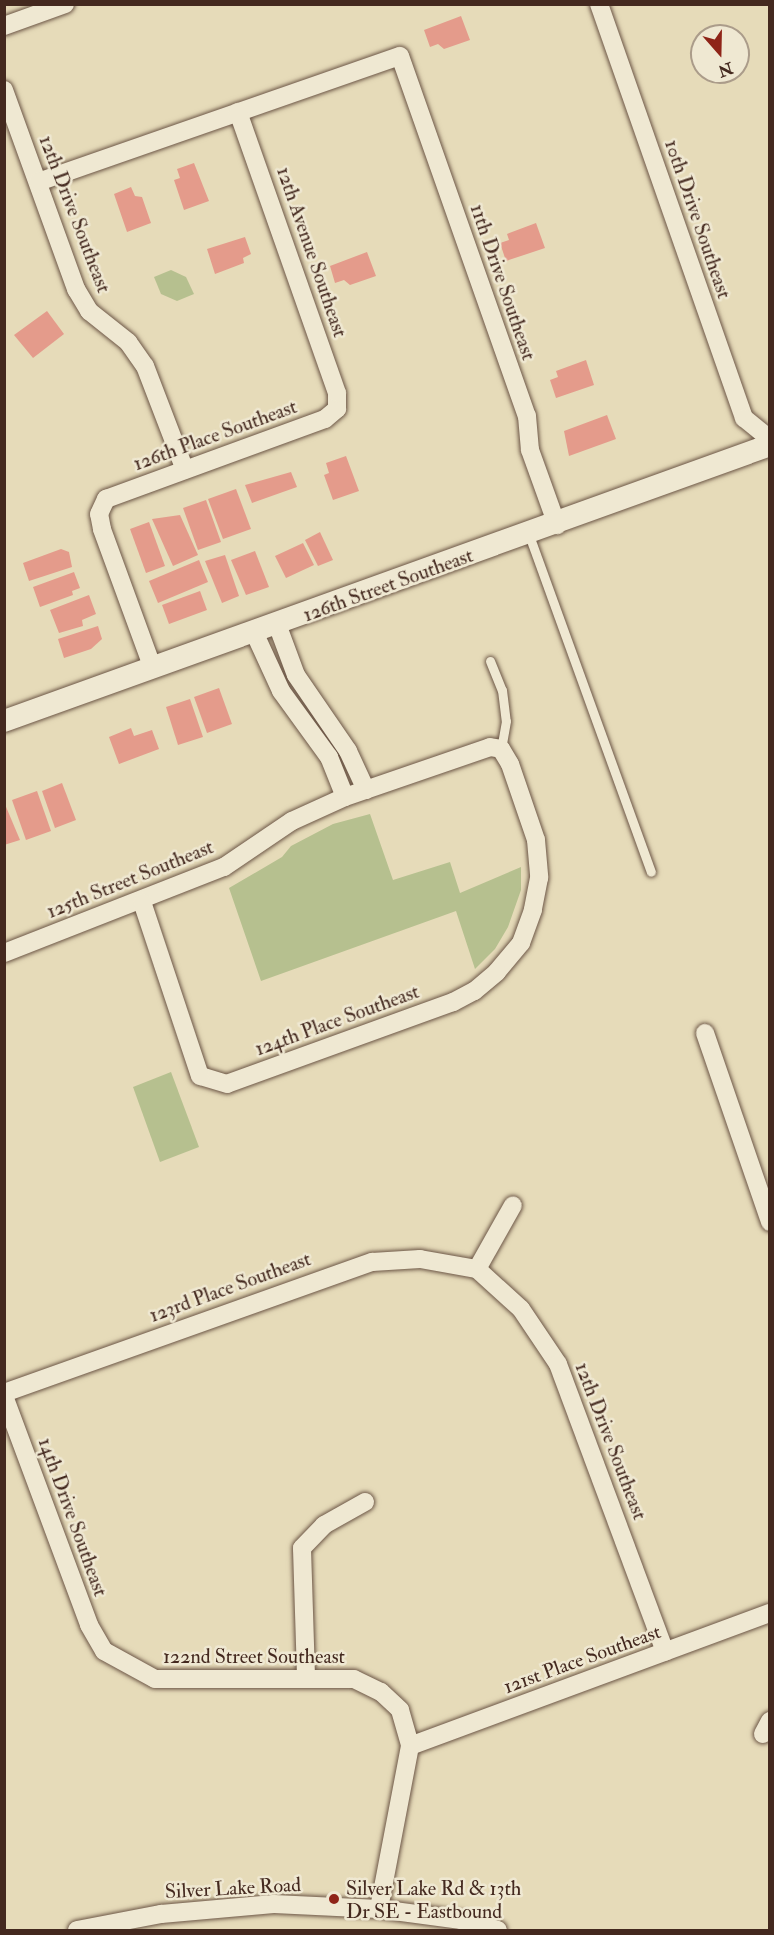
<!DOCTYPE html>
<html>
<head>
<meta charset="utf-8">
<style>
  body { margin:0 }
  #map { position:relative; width:774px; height:1935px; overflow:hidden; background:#e6dbb9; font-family:"IM FELL Double Pica",serif }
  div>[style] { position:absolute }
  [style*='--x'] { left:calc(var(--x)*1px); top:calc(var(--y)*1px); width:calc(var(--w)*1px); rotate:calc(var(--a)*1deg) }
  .green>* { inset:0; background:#b6c08f }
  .building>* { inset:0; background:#e49b8b }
  .roads { filter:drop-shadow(0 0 2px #6c5646) drop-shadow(0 0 2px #6c5646) }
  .service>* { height:9px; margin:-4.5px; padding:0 4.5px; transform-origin:4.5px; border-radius:4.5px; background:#efe8d2 }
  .minor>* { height:18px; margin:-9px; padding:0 9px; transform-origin:9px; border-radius:9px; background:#efe8d2 }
  .tertiary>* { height:22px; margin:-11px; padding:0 11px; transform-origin:11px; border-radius:11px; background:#efe8d2 }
  .dots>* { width:16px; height:16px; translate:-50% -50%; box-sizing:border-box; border:3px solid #efe8d2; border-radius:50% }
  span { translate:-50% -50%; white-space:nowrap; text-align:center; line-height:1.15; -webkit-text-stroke:5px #efe8d2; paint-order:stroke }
  .street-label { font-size:20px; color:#44291f }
  .poi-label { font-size:20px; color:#44291f }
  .left { translate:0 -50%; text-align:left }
  .frame { position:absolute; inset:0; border:6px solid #44291f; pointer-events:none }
  .north { position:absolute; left:690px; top:24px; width:60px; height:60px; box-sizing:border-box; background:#efe8d2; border:2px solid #ab9c8a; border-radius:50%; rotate:160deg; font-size:16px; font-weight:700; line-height:24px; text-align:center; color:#44291f }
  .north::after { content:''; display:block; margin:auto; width:21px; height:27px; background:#8f2418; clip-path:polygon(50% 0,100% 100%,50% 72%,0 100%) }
</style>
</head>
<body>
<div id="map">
  <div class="green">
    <div style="clip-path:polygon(171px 270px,186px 277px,194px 294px,177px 301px,161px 294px,154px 277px)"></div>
    <div style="clip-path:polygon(370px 814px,393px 880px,450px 862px,460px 893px,521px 867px,521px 890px,508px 927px,495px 949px,475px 969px,456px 911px,261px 981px,229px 888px,282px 857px,291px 846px,333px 824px)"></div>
    <div style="clip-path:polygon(171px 1072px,199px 1147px,160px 1162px,133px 1087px)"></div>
  </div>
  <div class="building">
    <div style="clip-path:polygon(461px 16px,470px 40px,444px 49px,438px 44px,430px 47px,424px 30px)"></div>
    <div style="clip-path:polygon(194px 163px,209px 201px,184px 210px,174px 180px,180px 178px,177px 169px)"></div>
    <div style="clip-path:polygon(131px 187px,135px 196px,142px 197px,151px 223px,127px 232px,114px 194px)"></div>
    <div style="clip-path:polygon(536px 223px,545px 248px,506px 261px,500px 243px,509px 240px,507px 234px)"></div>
    <div style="clip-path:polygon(245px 237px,251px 254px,243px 258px,244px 263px,215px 274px,207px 249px)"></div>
    <div style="clip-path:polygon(367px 252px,376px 276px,350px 285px,344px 280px,335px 283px,330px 266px)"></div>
    <div style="clip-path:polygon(47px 311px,64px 334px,33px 358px,14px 335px)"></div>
    <div style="clip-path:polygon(586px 360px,594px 385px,556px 398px,550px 380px,558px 377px,556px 371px)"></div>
    <div style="clip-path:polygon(607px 415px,616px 439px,569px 456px,564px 431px)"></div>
    <div style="clip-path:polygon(346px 456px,359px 491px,333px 500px,324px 475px,329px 473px,326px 463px)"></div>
    <div style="clip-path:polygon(291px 472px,297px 487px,252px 503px,245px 485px)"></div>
    <div style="clip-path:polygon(236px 489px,251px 529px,223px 539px,208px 499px)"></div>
    <div style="clip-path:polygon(206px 500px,221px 542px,198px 550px,183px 508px)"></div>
    <div style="clip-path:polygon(180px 515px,198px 555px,173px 566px,152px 519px)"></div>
    <div style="clip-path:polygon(149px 522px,165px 566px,146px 573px,130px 529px)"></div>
    <div style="clip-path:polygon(320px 532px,333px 560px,318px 566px,305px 540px)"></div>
    <div style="clip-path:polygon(303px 543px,314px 565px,286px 578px,275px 556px)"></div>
    <div style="clip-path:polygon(61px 549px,69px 552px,72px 567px,29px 581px,23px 563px)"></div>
    <div style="clip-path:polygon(255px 551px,269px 587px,246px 595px,231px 560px)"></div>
    <div style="clip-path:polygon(225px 555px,239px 596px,222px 603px,205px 561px)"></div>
    <div style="clip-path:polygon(199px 560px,208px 582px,158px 603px,149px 581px)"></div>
    <div style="clip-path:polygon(74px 572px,80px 588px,72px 591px,73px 595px,40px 607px,33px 587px)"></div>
    <div style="clip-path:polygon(200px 591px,207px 610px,169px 624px,162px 605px)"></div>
    <div style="clip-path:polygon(89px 595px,96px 614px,82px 620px,83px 626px,59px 633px,50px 610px)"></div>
    <div style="clip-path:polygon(98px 626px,102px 639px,91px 649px,64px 658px,58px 639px)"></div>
    <div style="clip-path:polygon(219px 688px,232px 724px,207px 733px,194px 697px)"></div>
    <div style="clip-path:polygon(190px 699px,203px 737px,178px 745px,166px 707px)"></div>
    <div style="clip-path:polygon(131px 728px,134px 736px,152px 730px,159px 749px,119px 764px,109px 737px)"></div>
    <div style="clip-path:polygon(62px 783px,76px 820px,55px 828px,42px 791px)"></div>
    <div style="clip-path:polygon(37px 791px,51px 831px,26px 840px,12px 800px)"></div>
    <div style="clip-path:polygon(4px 802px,20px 840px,4px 845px)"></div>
  </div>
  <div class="roads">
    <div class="service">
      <div style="--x:529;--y:535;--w:358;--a:70.1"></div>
      <div style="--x:490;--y:661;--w:31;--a:68"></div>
      <div style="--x:502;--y:690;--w:31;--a:83"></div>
      <div style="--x:506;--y:721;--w:28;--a:100"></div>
    </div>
    <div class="minor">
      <div style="--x:599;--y:4;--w:439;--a:70.7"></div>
      <div style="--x:744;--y:418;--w:33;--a:39"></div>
      <div style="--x:4;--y:26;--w:65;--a:-19.8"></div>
      <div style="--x:4;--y:90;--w:212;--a:70.1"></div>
      <div style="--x:76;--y:289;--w:26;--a:59"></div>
      <div style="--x:89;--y:311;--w:50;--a:38.5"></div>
      <div style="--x:128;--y:342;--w:29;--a:55"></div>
      <div style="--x:145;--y:366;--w:111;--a:69"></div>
      <div style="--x:38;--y:182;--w:383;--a:-19.2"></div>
      <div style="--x:400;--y:56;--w:382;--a:70.6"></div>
      <div style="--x:527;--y:416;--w:34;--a:85"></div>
      <div style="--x:530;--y:450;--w:80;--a:70.2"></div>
      <div style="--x:277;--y:624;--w:54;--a:69.6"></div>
      <div style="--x:296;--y:675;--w:92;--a:55.6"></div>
      <div style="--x:348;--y:751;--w:43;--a:65.2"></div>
      <div style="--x:254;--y:632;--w:65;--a:65.4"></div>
      <div style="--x:281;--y:691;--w:82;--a:54"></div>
      <div style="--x:329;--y:757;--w:43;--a:68.2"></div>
      <div style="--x:152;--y:666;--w:146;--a:-110.1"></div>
      <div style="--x:102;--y:529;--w:15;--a:-101"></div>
      <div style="--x:99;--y:514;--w:17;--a:-65"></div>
      <div style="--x:106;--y:499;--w:233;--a:-20.1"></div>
      <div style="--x:325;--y:419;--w:16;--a:-40"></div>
      <div style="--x:337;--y:409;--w:16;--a:-90"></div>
      <div style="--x:337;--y:393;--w:298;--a:-109.4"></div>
      <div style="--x:4;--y:953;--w:236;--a:-21.4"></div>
      <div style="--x:224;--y:867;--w:82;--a:-34.1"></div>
      <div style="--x:292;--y:821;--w:58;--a:-24.4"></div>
      <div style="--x:345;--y:797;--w:153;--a:-19"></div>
      <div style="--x:490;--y:747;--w:11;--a:10"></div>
      <div style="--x:501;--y:749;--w:17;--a:59"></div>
      <div style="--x:510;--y:764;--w:80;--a:71.1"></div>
      <div style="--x:536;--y:840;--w:38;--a:85"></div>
      <div style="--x:539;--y:878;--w:33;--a:101"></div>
      <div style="--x:533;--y:910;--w:35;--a:110"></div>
      <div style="--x:521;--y:943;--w:38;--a:130"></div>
      <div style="--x:497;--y:972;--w:30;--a:140"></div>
      <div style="--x:474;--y:991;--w:24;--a:152"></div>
      <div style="--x:453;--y:1002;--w:240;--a:160.1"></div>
      <div style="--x:227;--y:1084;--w:28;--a:-163"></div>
      <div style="--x:200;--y:1076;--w:183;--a:-108.4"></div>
      <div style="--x:705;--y:1033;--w:200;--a:71"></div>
      <div style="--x:477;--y:1269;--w:73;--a:-60.6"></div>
      <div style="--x:4;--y:1393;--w:391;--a:-19.6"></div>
      <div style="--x:372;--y:1262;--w:48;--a:-3.6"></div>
      <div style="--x:420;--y:1259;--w:58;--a:10"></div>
      <div style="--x:477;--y:1269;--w:59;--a:42.3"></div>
      <div style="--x:521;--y:1309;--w:66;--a:56.1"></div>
      <div style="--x:558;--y:1364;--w:307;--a:69.6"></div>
      <div style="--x:4;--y:1396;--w:244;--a:69.6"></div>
      <div style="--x:89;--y:1625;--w:30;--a:60"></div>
      <div style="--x:104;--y:1651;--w:58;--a:28.8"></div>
      <div style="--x:155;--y:1679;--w:199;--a:0"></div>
      <div style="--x:354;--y:1679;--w:30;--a:26"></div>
      <div style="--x:381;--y:1692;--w:26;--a:43"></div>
      <div style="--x:400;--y:1710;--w:37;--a:74"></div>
      <div style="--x:410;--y:1746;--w:166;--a:100.8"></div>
      <div style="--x:306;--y:1676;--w:128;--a:-91.8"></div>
      <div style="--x:302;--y:1548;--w:32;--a:-46"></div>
      <div style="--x:324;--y:1525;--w:47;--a:-29.3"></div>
      <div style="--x:763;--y:1734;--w:15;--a:-62"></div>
      <div style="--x:410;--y:1746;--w:384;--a:-20.3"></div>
      <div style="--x:77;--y:1930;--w:86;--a:-10.8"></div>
      <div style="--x:161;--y:1914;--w:113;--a:-5.1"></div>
      <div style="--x:274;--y:1904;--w:105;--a:2.7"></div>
      <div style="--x:379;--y:1909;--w:83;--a:7.6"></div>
      <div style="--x:461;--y:1920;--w:38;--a:15"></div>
    </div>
    <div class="tertiary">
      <div style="--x:4;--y:721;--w:814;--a:-19.81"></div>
    </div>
  </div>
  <div class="dots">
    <div style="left:334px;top:1899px;background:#8f2418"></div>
  </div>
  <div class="street-label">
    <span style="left:75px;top:214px;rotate:69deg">12th Drive Southeast</span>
    <span style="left:698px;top:219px;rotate:71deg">10th Drive Southeast</span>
    <span style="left:312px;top:252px;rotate:71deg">12th Avenue Southeast</span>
    <span style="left:503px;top:282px;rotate:71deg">11th Drive Southeast</span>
    <span style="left:215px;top:435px;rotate:-20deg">126th Place Southeast</span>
    <span style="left:388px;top:585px;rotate:-20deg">126th Street Southeast</span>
    <span style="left:130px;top:879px;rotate:-22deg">125th Street Southeast</span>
    <span style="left:337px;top:1020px;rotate:-20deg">124th Place Southeast</span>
    <span style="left:230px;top:1287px;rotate:-20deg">123rd Place Southeast</span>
    <span style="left:611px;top:1441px;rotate:69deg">12th Drive Southeast</span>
    <span style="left:73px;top:1517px;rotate:70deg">14th Drive Southeast</span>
    <span style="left:254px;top:1656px">122nd Street Southeast</span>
    <span style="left:582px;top:1659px;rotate:-20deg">121st Place Southeast</span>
    <span style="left:233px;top:1888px;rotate:-3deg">Silver Lake Road</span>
  </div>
  <div class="poi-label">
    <span class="left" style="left:346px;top:1900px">Silver Lake Rd &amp; 13th<br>Dr SE - Eastbound</span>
  </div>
  <div class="frame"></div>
  <div class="north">N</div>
</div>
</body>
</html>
